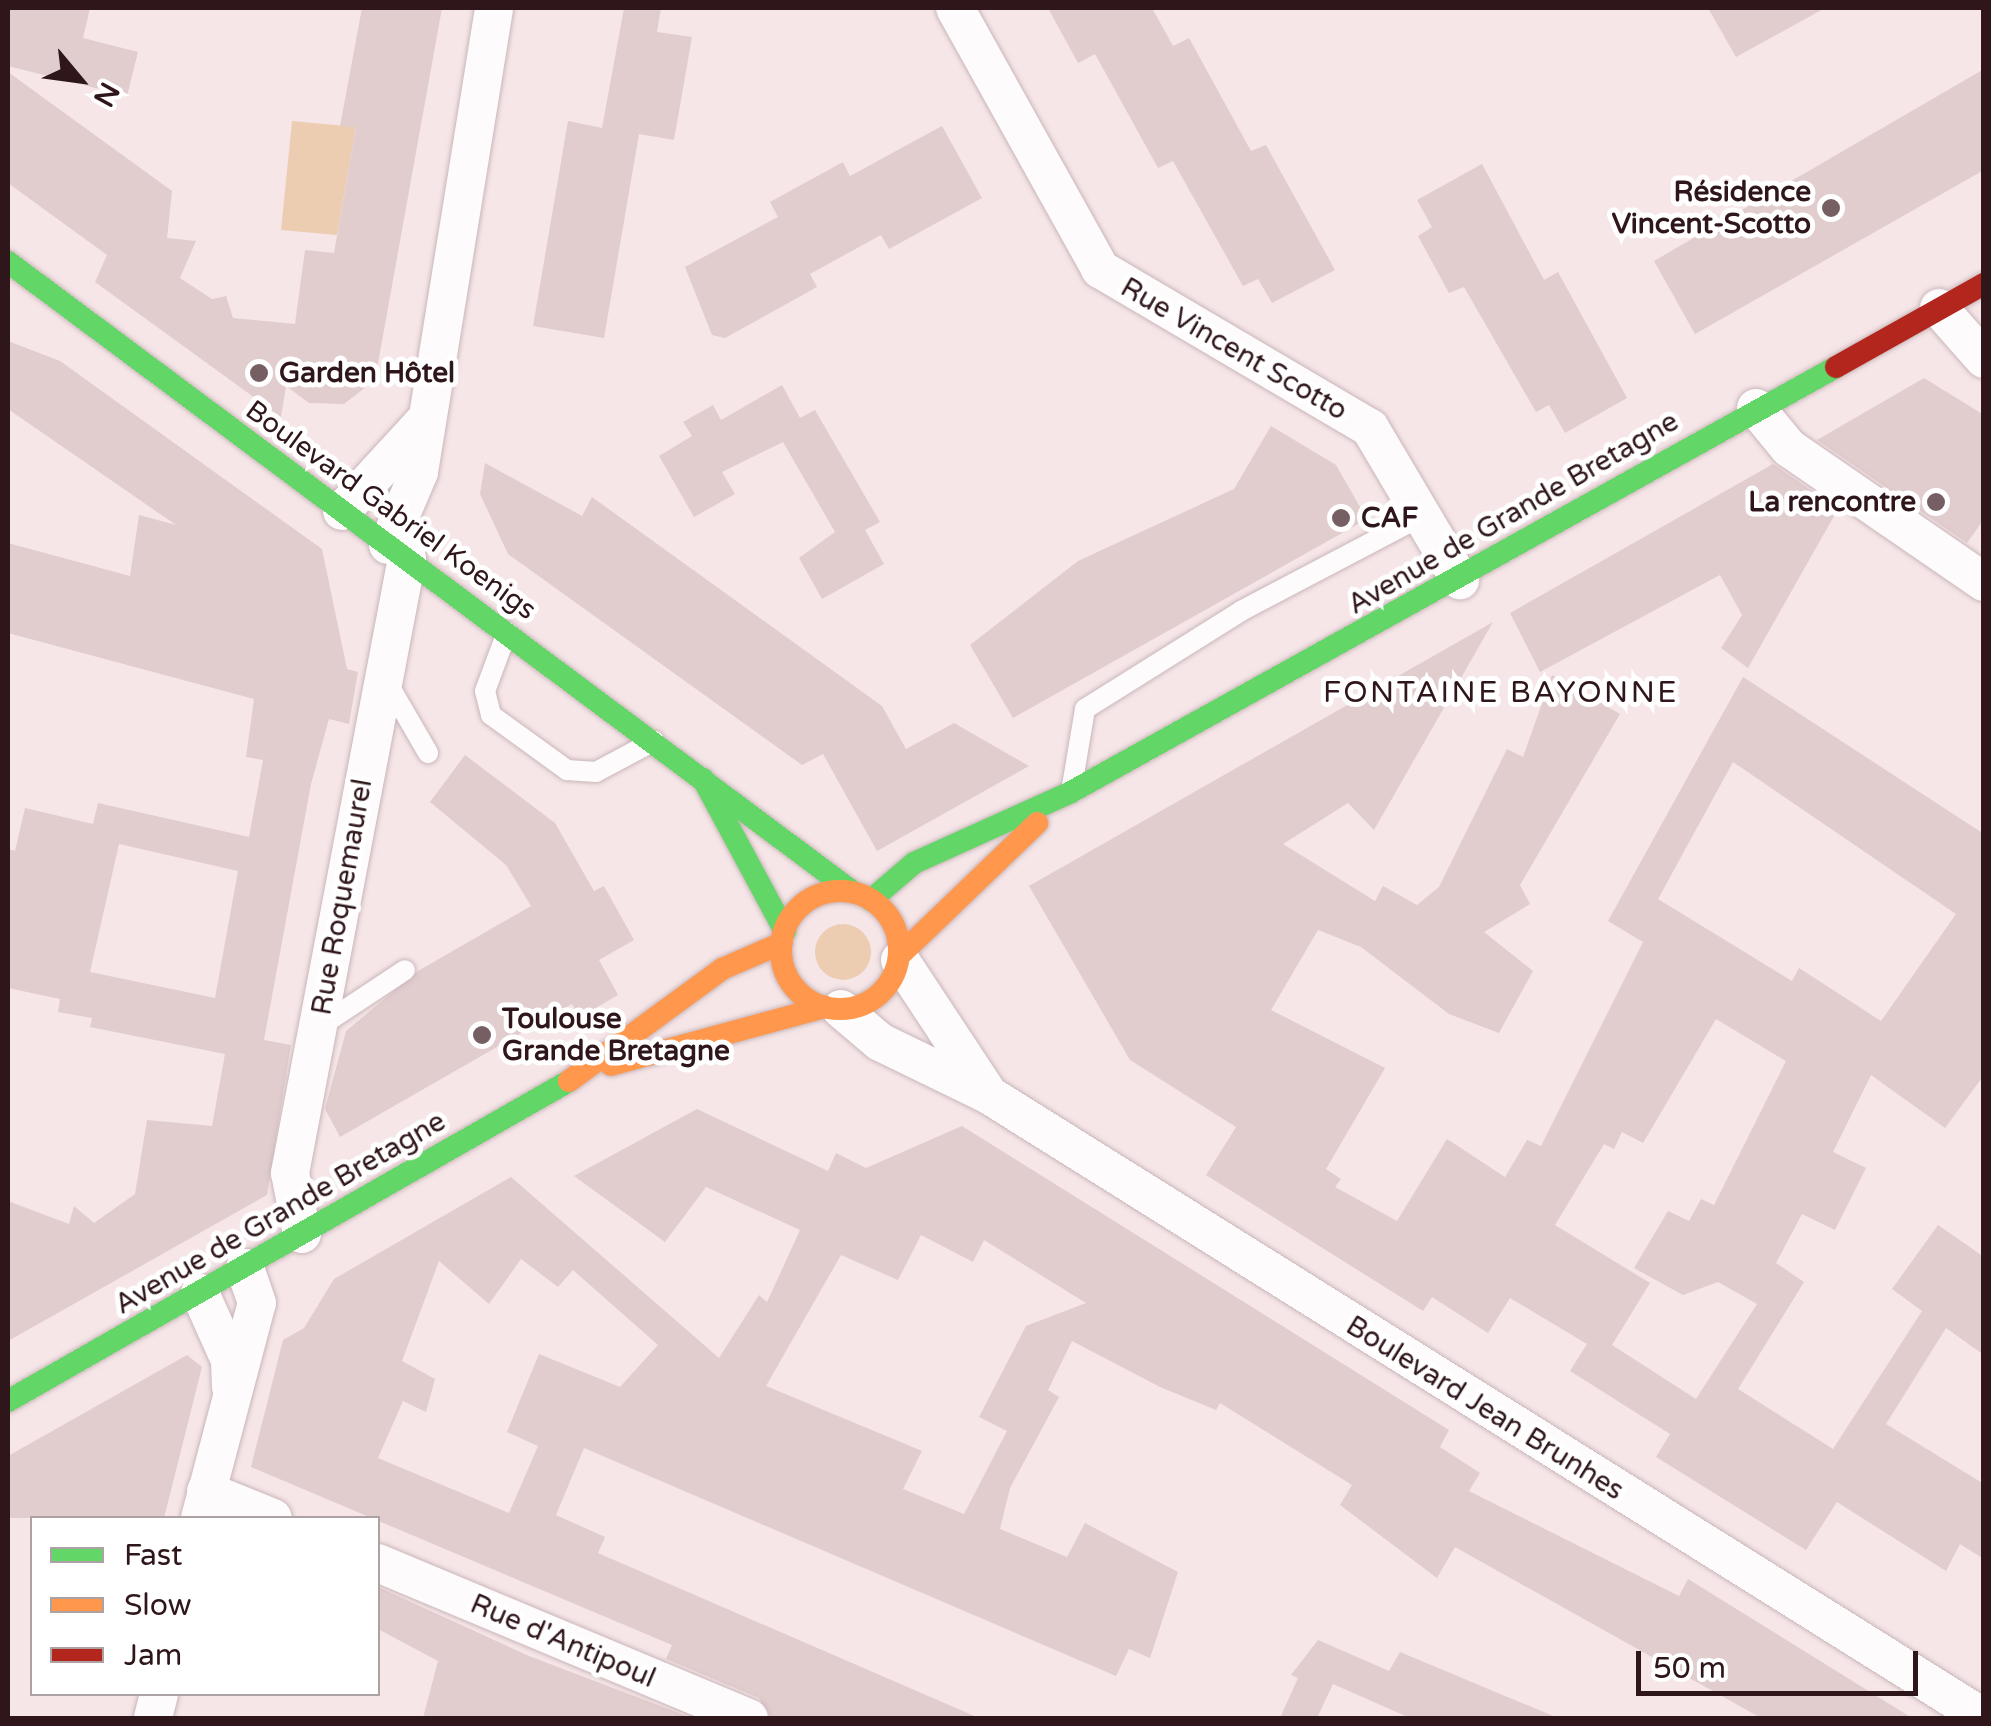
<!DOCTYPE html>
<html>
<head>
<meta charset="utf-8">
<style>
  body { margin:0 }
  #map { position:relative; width:1991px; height:1726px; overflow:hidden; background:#f6e6e8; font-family:"Varela Round",sans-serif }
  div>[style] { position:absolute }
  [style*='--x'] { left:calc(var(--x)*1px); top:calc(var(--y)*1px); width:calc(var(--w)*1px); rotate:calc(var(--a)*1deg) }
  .green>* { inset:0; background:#eccdb2 }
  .round { border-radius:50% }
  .building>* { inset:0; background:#e1ccce }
  .roads { filter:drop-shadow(0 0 2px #c9b6b9) drop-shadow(0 0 2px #c9b6b9) }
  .lane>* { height:20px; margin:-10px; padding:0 10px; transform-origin:10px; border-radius:10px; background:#fefbfc }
  .street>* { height:38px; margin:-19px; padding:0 19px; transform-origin:19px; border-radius:19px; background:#fefbfc }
  .fast>* { height:22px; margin:-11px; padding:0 11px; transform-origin:11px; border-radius:11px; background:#63d668 }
  .slow>* { height:22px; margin:-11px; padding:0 11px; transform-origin:11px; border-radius:11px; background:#ff974d }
  .slow>.ring { margin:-11px; padding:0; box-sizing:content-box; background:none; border:22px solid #ff974d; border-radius:50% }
  .jam>* { height:22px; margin:-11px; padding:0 11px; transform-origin:11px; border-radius:11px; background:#b3261e }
  .dots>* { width:28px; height:28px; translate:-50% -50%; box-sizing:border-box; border:5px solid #fff; border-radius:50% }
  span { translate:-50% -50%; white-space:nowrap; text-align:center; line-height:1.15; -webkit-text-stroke:10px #fff; paint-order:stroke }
  .poi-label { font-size:28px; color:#2f161a; font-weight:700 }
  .right { translate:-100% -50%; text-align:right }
  .left { translate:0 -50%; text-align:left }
  .street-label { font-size:28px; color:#2f161a }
  .neighbourhood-label { font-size:30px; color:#2f161a; letter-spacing:2.5px }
  .frame { position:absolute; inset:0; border:10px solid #2f161a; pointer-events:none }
  .legend { position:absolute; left:30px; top:1516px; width:350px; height:180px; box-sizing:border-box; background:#fff; border:2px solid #aca2a3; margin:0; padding:12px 18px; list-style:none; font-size:30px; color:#2f161a }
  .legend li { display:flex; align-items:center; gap:20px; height:50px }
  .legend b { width:50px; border:2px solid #aca2a3 }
  .north { position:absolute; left:30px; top:30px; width:100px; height:100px; -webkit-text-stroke:8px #fff; paint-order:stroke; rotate:119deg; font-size:28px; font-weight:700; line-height:40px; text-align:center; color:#2f161a }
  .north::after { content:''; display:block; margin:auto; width:35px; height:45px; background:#2f161a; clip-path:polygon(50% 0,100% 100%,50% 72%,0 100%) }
  .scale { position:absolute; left:1636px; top:1651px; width:282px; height:45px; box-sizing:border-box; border:5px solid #2f161a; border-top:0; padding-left:12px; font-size:30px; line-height:35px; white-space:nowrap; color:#2f161a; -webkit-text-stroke:8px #fff; paint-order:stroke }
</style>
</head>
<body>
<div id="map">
  <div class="green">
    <div style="clip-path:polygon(292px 121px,356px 127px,337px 235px,281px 230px)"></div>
    <div class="round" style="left:815px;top:924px;width:56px;height:56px"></div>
  </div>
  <div class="building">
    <div style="clip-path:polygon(8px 8px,90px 8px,83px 38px,138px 52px,127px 96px,8px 66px)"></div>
    <div style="clip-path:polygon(362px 8px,442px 8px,375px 380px,344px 404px,309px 403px,286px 386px,281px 417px,95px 282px,107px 255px,8px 183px,8px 72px,172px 191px,167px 238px,196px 241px,180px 278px,212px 299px,226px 296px,233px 318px,295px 324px,305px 250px,334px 253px,356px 127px,340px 126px)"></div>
    <div style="clip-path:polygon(624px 8px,661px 8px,657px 32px,692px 37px,674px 140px,639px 134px,604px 338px,533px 326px,568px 121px,602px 128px)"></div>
    <div style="clip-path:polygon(1048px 8px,1152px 8px,1173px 46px,1189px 38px,1251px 151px,1266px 145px,1335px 270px,1272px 303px,1258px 279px,1243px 286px,1173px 161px,1158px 168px,1095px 54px,1078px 63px)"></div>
    <div style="clip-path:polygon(1708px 8px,1825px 8px,1736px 57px)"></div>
    <div style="clip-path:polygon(1984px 69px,1984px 170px,1695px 334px,1654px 261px)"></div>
    <div style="clip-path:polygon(942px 126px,982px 198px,889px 249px,881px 235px,810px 274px,817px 287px,725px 338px,712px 335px,685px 267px,778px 217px,770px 202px,843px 162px,850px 176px)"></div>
    <div style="clip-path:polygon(1482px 164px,1544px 280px,1558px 272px,1627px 398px,1565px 433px,1549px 405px,1536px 412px,1464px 287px,1449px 293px,1418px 236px,1432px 227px,1417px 200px)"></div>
    <div style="clip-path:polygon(evenodd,8px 341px,60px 361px,322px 549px,347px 669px,358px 672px,349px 724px,329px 719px,311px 784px,264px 1040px,291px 1045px,267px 1195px,8px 1341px,8px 1201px,69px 1224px,74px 1206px,94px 1223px,135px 1194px,147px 1120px,212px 1126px,225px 1054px,90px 1027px,92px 1018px,58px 1012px,60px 999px,8px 988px,8px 849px,15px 851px,25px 808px,93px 824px,98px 803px,249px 837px,263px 760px,246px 757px,254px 699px,8px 633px,8px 543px,130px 576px,139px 515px,176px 525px,8px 409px,8px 341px,119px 844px,238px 871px,215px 998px,90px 972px,119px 844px)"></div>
    <div style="clip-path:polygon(1924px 378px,1984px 415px,1984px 519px,1967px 543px,1817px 440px)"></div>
    <div style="clip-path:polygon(782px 385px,800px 418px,815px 410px,880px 522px,865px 530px,884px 564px,822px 599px,799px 558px,835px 532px,783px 442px,722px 472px,735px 494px,694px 517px,659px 456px,692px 436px,683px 422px,713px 405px,721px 420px)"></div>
    <div style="clip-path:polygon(1271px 426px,1336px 465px,1367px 519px,1013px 718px,970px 645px,1078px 561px,1234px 489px)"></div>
    <div style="clip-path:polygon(485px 463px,582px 516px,592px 497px,882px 706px,906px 749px,954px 723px,1029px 766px,877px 851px,823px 754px,802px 765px,508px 554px,480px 494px)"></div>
    <div style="clip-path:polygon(1773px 464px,1838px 509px,1748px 668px,1721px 648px,1742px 615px,1720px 575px,1540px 672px,1510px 613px)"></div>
    <div style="clip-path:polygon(evenodd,1493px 622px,1374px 830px,1348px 803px,1283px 844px,1375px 901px,1383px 886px,1417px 905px,1439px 887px,1507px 749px,1523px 757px,1552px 675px,1620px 714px,1520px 885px,1530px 904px,1484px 932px,1533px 971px,1499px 1033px,1449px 1014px,1361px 947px,1318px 930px,1271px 1010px,1385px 1068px,1326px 1169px,1341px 1179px,1335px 1187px,1397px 1221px,1447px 1139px,1505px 1177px,1527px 1140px,1541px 1146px,1643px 942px,1608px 921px,1743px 677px,1984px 834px,1984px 1075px,1945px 1128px,1871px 1075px,1833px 1152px,1866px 1168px,1835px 1230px,1802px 1214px,1776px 1263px,1804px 1282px,1738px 1389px,1833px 1449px,1922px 1311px,1892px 1289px,1938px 1225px,1984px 1257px,1984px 1355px,1946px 1328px,1886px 1424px,1984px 1484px,1984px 1559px,1960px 1544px,1946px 1571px,1837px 1502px,1806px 1550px,1656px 1457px,1670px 1434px,1570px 1371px,1587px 1344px,1510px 1298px,1488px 1333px,1432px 1297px,1423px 1311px,1206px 1175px,1236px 1127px,1130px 1060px,1029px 886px,1493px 622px,1733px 762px,1956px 914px,1881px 1021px,1799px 968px,1792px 981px,1658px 899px,1733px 762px,1493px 622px,1716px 1019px,1786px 1061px,1714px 1205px,1701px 1199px,1689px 1221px,1668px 1211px,1634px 1268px,1683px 1295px,1718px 1282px,1757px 1304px,1696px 1399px,1612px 1345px,1650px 1283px,1555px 1225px,1604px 1144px,1614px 1149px,1622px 1132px,1643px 1143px,1716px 1019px)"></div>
    <div style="clip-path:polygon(465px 755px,555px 823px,594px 891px,604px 886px,634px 940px,599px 960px,618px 995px,580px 1017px,572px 1004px,340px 1137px,325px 1109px,346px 1031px,418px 971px,531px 906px,506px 865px,430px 802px)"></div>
    <div style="clip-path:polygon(evenodd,697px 1109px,828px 1171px,836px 1153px,866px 1168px,962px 1126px,1449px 1430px,1440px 1447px,1480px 1473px,1469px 1491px,1679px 1596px,1688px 1579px,1912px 1718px,1761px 1718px,1455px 1547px,1437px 1578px,1340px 1505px,1352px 1485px,1220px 1403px,1216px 1410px,1160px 1387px,1072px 1341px,1048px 1390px,1059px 1397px,1010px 1488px,1000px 1529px,1067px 1557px,1085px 1523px,1178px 1572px,1150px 1658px,1129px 1649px,1116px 1676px,584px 1448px,556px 1515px,605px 1537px,598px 1553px,979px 1718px,771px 1718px,759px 1698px,666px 1659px,672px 1645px,251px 1467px,283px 1340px,304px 1328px,334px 1279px,511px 1177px,719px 1358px,759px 1295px,767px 1302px,800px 1230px,706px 1187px,665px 1242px,574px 1176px,697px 1109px,921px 1235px,973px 1262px,984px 1240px,1086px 1303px,1026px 1326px,979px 1417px,1007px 1431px,964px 1514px,903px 1489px,922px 1451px,766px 1386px,841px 1255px,898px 1280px,921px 1235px,697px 1109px,521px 1259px,558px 1287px,573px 1270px,658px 1345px,620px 1387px,539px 1354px,507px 1432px,538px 1446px,509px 1513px,378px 1458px,403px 1401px,426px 1412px,435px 1379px,402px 1361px,439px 1261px,489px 1304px,521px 1259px)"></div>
    <div style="clip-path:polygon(187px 1355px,202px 1367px,164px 1518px,8px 1518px,8px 1456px)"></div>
    <div style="clip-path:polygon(378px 1587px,529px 1656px,692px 1718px,423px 1718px,438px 1661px,378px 1629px)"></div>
    <div style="clip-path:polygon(1318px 1640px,1389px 1671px,1400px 1652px,1558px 1718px,1410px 1718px,1333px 1684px,1317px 1718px,1280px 1718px,1298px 1678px,1291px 1675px)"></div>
  </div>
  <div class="roads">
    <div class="lane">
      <div style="--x:507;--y:632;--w:63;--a:110.4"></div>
      <div style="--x:485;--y:691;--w:25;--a:76"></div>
      <div style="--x:491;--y:715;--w:94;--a:35.9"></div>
      <div style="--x:567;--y:770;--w:29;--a:4"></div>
      <div style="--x:596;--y:772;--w:66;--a:-28.1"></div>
      <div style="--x:384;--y:677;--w:88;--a:59.9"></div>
      <div style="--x:1072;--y:786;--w:78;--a:-80.4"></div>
      <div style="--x:1085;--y:709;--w:184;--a:-32.1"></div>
      <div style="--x:1241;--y:611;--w:209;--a:-27.7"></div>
      <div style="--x:319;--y:1027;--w:103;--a:-33.5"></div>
    </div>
    <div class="street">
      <div style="--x:955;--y:8;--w:299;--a:60.9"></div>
      <div style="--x:1100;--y:269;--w:313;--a:30.5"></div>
      <div style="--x:1370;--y:428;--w:177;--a:59.4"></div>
      <div style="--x:1939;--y:308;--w:68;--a:48.6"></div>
      <div style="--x:1756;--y:408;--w:52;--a:50.5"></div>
      <div style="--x:1789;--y:448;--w:237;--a:34.5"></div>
      <div style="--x:342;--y:511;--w:120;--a:-47.4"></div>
      <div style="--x:388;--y:545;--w:79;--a:-67"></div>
      <div style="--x:419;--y:472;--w:470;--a:-80.8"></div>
      <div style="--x:900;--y:960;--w:162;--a:56.6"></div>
      <div style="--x:841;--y:1009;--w:51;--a:40.2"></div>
      <div style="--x:880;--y:1042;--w:121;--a:25.9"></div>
      <div style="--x:989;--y:1095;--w:1174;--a:32.05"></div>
      <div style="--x:302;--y:1234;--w:62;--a:-101.1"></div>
      <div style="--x:290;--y:1173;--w:626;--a:-79.23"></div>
      <div style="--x:200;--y:1293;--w:73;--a:65.9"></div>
      <div style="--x:230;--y:1360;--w:27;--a:88"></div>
      <div style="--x:206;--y:1491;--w:72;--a:21.9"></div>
      <div style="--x:200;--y:1518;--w:222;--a:-75.2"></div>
      <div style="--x:257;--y:1303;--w:37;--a:-109"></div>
      <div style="--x:378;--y:1563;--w:402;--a:22.7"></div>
      <div style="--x:153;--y:1718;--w:25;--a:-76"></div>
    </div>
    <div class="fast">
      <div style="--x:8;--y:262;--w:1054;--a:36.71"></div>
      <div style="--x:703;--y:779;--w:173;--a:61.7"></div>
      <div style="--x:871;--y:900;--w:57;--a:-40.7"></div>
      <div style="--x:914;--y:863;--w:172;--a:-24.3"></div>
      <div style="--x:1071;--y:792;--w:875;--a:-29.05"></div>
      <div style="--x:8;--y:1401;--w:646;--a:-29.7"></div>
    </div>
    <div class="slow">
      <div class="ring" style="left:781px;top:891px;width:96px;height:96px"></div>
      <div style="--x:901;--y:954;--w:189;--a:-43.9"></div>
      <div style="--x:611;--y:1065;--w:222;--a:-15.2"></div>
      <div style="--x:569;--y:1081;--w:190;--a:-36.2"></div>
      <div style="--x:722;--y:969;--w:65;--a:-23.4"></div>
    </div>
    <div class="jam">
      <div style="--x:1836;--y:367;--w:170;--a:-29.3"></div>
    </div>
  </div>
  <div class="dots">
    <div style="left:1831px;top:208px;background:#755f62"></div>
    <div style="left:259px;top:373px;background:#755f62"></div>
    <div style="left:1936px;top:502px;background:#755f62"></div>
    <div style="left:1341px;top:518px;background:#755f62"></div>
    <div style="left:482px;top:1035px;background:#755f62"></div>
  </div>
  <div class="poi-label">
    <span class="right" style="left:1811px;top:208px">Résidence<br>Vincent-Scotto</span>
    <span class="left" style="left:279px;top:373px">Garden Hôtel</span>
    <span class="right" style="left:1916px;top:502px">La rencontre</span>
    <span class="left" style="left:1361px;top:518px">CAF</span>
    <span class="left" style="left:502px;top:1035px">Toulouse<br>Grande Bretagne</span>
  </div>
  <div class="street-label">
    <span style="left:1234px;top:349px;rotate:30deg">Rue Vincent Scotto</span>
    <span style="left:391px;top:510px;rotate:36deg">Boulevard Gabriel Koenigs</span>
    <span style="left:1513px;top:513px;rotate:-30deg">Avenue de Grande Bretagne</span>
    <span style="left:342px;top:897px;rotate:-80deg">Rue Roquemaurel</span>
    <span style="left:280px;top:1213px;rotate:-30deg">Avenue de Grande Bretagne</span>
    <span style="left:1485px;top:1408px;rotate:32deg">Boulevard Jean Brunhes</span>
    <span style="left:563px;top:1641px;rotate:23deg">Rue d'Antipoul</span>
  </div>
  <div class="neighbourhood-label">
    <span style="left:1501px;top:693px">FONTAINE BAYONNE</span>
  </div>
  <div class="frame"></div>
  <ul class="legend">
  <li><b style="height:12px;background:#63d668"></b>Fast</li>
  <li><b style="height:12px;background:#ff974d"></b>Slow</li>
  <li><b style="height:12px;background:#b3261e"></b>Jam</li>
  </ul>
  <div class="north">N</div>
  <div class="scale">50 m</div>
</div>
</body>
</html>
